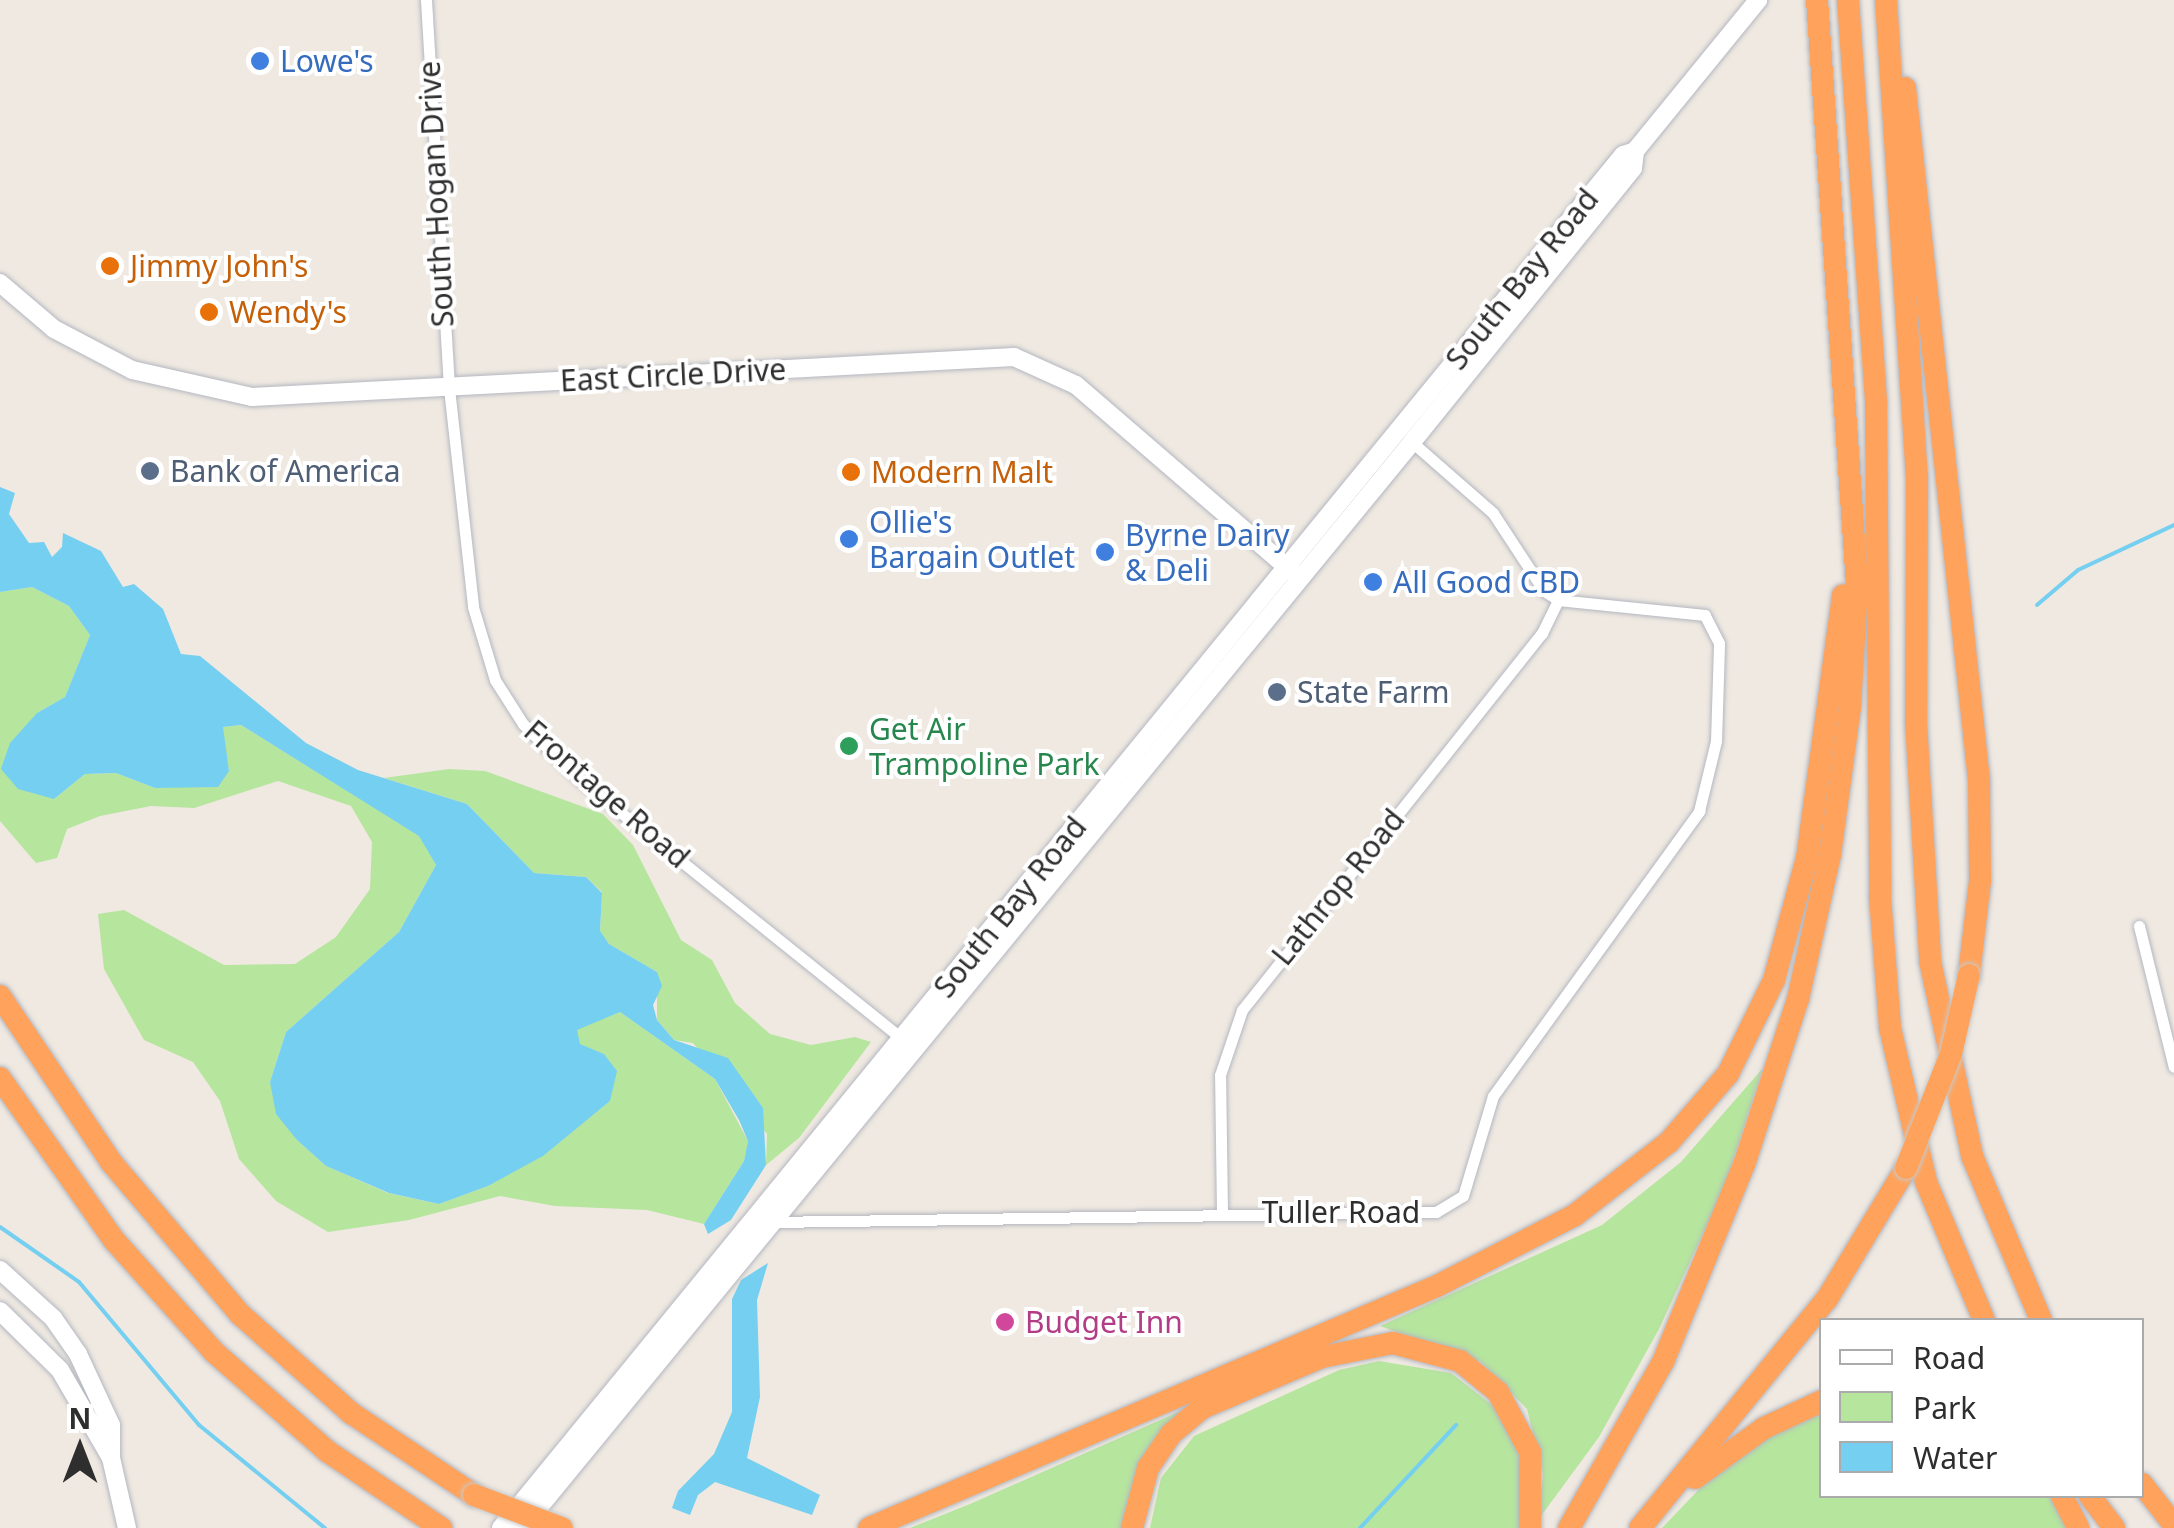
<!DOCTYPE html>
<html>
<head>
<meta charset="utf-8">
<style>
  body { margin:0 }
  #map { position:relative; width:2174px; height:1528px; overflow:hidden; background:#efe9e1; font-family:"Noto Sans",sans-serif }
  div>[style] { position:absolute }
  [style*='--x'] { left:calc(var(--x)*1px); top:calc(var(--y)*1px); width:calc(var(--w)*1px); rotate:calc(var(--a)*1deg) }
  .green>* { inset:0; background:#b6e59e }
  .water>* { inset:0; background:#75cff0 }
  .stream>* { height:4px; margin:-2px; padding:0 2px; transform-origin:2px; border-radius:2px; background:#75cff0 }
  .roads { filter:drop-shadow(0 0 2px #b4b7c1) drop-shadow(0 0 2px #b4b7c1) }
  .street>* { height:11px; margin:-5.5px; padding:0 5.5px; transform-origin:5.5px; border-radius:5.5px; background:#fff }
  .secondary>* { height:18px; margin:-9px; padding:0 9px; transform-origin:9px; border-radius:9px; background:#fff }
  .highway>* { height:22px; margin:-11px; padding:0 11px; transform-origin:11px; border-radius:11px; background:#ffa35c }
  .bridges { filter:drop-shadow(0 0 2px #c9c9c9) drop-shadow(0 0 2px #c9c9c9) }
  .highway-bridge>* { height:22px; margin:-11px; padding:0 11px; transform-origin:11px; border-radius:11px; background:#ffa35c }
  .dots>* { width:28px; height:28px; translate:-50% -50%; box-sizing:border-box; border:5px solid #fff; border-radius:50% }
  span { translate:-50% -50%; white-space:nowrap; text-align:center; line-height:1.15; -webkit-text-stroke:8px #fff; paint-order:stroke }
  .shop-label { font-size:30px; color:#366cbe }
  .left { translate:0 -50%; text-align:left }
  .street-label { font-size:30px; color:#2e2e2e }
  .food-label { font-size:30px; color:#c56008 }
  .service-label { font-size:30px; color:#4e5e75 }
  .leisure-label { font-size:30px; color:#27864d }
  .hotel-label { font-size:30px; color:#b23c85 }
  .legend { position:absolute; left:1819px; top:1318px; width:325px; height:180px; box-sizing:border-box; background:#fff; border:2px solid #ababab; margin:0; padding:12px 18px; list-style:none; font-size:30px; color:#2e2e2e }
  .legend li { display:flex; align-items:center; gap:20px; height:50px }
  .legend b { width:50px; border:2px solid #ababab }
  .north { position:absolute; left:30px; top:1398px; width:100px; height:100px; -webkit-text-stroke:8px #fff; paint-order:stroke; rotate:0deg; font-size:28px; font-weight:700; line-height:40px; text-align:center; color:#2e2e2e }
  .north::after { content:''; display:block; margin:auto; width:35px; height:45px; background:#2e2e2e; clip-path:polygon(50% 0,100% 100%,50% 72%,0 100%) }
</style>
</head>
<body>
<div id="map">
  <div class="green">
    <div style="clip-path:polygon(32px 587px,69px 606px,90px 635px,65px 697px,37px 713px,54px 799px,85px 774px,116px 773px,155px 788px,229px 771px,222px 727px,241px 725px,420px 836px,436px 865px,399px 932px,286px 1032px,270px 1082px,297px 1140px,326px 1166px,388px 1193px,439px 1204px,488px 1186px,543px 1155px,610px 1101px,604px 1054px,579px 1044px,576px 1029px,620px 1012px,715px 1079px,748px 1141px,744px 1161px,704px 1224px,647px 1210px,555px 1206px,500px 1196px,409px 1220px,328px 1232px,276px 1201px,239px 1159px,220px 1101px,193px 1062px,144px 1040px,104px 969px,98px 914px,124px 910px,224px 965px,295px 964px,336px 937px,370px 889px,372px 842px,351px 806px,278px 781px,194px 808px,151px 806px,100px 816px,67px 829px,57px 858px,36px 863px,0 821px,0 592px)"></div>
    <div style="clip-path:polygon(449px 769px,485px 771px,603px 814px,633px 845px,681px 940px,712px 960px,735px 1003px,770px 1034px,811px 1045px,855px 1037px,871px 1042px,799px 1138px,766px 1165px,767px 1134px,693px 1043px,674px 1040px,657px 1020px,657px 972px,609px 944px,600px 932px,602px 892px,586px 877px,534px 873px,467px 804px,384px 778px)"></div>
    <div style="clip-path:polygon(1763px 1068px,1724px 1188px,1659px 1329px,1599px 1437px,1538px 1520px,1543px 1475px,1527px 1409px,1481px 1362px,1380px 1326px,1602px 1225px,1681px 1162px)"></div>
    <div style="clip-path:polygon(1379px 1361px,1451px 1373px,1496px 1408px,1525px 1465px,1523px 1528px,1150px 1528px,1161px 1478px,1194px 1436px,1339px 1370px)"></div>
    <div style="clip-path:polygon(1185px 1409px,1124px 1528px,910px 1528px,970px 1504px)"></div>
    <div style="clip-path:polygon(1821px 1412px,1822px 1496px,2050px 1496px,2068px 1528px,1662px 1528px,1704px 1484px,1764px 1440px)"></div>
  </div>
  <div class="water">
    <div style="clip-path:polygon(0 487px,15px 493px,9px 514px,29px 543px,44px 542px,52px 557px,62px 547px,63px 533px,101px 551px,123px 587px,134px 584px,163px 609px,181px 654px,200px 656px,306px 743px,358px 770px,467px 804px,534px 873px,586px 877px,602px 893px,600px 931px,609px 944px,657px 972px,662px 986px,653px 1005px,657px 1020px,674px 1040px,728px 1058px,763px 1108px,766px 1165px,731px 1220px,708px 1234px,704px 1224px,744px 1161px,748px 1141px,739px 1120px,715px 1079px,620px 1012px,577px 1030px,580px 1044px,604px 1054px,617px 1071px,610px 1101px,543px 1156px,488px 1186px,439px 1204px,389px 1193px,326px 1166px,297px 1140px,276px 1114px,270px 1082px,286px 1032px,399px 932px,436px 865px,419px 836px,241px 725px,223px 727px,229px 771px,218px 787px,155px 788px,116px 773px,85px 774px,54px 799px,18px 789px,1px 769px,10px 743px,37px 713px,65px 697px,90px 635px,69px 606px,32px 587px,0 592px)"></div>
    <div style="clip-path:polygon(768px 1263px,757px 1300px,760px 1397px,747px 1458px,820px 1495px,812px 1515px,715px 1482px,698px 1495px,690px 1515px,672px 1508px,678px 1491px,714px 1454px,732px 1412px,732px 1299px,741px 1280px)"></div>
  </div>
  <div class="stream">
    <div style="--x:2037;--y:605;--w:54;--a:-40.5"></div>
    <div style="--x:2078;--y:570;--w:106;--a:-25.1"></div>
    <div style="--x:0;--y:1227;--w:96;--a:34.8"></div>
    <div style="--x:79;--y:1282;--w:187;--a:50"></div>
    <div style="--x:199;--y:1425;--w:163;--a:39.3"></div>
    <div style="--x:1360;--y:1528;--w:141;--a:-47"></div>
  </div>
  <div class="roads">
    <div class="street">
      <div style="--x:426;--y:0;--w:389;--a:86.6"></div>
      <div style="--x:449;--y:388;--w:220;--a:83.7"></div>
      <div style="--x:473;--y:607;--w:76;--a:73.2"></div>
      <div style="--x:495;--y:680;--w:52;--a:57.5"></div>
      <div style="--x:523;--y:724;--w:78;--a:44.5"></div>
      <div style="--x:579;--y:779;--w:420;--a:38.8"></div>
      <div style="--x:2139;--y:926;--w:145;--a:76.1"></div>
      <div style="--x:1222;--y:1212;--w:137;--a:-90.8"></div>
      <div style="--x:1220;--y:1075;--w:69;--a:-71.3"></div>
      <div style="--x:1242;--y:1010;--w:482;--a:-51.5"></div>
      <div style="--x:1542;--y:633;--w:37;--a:-64"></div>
      <div style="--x:770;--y:1222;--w:666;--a:-0.86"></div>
      <div style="--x:1436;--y:1212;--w:31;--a:-31"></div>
      <div style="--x:1463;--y:1196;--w:104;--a:-73.3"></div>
      <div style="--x:1493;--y:1096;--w:352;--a:-54.1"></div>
      <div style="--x:1699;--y:811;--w:72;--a:-76.3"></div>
      <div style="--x:1716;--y:741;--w:98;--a:-88.2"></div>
      <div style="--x:1719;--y:643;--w:31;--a:-117"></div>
      <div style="--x:1705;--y:615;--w:148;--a:-174.2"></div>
      <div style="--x:1558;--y:600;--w:17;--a:-147"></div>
      <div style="--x:1544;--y:591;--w:93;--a:-123.2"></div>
      <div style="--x:1493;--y:513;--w:108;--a:-138.8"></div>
    </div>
    <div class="secondary">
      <div style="--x:0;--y:283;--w:71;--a:40.4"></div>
      <div style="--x:54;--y:329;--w:88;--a:27.7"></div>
      <div style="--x:132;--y:370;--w:123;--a:12.7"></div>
      <div style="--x:252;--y:397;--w:763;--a:-3"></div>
      <div style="--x:1014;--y:357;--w:68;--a:24.3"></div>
      <div style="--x:1076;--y:385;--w:289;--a:40.8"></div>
      <div style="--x:0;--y:1270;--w:72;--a:42.2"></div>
      <div style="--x:53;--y:1318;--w:44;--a:55.2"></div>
      <div style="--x:78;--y:1354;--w:78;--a:65.1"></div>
      <div style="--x:111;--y:1425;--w:33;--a:90"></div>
      <div style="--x:111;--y:1458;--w:72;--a:77.1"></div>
      <div style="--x:0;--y:1311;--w:84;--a:44.5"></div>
      <div style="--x:60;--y:1370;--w:102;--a:59.9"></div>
      <div style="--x:501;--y:1528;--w:1773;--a:-50.74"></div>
      <div style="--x:1623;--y:155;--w:13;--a:-18"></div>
      <div style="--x:1635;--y:151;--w:195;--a:-50.8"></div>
      <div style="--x:522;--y:1528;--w:1404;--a:-50.66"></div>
      <div style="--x:1412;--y:442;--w:352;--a:-51.1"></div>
      <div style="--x:1633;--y:168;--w:17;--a:-83"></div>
    </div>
    <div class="highway">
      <div style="--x:1848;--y:0;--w:404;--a:86"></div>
      <div style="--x:1876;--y:403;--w:494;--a:89.5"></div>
      <div style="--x:1880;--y:897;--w:131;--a:85.6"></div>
      <div style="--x:1890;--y:1028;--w:158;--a:76.8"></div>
      <div style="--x:1926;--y:1182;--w:150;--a:67.2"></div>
      <div style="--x:1886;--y:0;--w:478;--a:86.3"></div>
      <div style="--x:1917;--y:477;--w:245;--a:90.2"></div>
      <div style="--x:1916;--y:722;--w:239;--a:86.6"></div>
      <div style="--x:1930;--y:961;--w:199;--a:77.8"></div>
      <div style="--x:1972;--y:1156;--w:178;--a:67.2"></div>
      <div style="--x:1905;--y:88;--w:696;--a:83.9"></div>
      <div style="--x:1979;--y:780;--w:101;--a:89.4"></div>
      <div style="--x:1980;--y:881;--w:95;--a:96.7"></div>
      <div style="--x:0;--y:996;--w:200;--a:56.2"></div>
      <div style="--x:111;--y:1162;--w:199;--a:49.7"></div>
      <div style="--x:240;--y:1314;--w:149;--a:41.7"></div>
      <div style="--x:351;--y:1413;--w:148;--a:33.7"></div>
      <div style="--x:0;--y:1078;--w:198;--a:54.9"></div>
      <div style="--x:114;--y:1240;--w:150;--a:48.2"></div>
      <div style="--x:214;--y:1352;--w:150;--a:41.2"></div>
      <div style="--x:327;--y:1451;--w:138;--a:34"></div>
      <div style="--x:1695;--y:1478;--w:85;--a:-35.9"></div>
      <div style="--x:1764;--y:1428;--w:64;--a:-25"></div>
      <div style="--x:2142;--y:1484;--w:52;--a:52"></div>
      <div style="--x:2062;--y:1496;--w:36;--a:63"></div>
      <div style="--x:2090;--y:1496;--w:40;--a:53"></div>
      <div style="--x:869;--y:1528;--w:617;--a:-23.08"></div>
      <div style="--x:1437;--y:1286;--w:155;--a:-27.2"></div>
      <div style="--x:1575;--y:1215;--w:119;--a:-37.8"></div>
      <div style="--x:1669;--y:1142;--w:90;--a:-49.1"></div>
      <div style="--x:1728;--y:1074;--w:105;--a:-63.9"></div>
      <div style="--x:1774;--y:980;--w:126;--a:-74.9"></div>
      <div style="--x:1807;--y:858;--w:265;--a:-82.2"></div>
      <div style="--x:1132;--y:1528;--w:62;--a:-75.1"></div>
      <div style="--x:1148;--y:1468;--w:41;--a:-55.9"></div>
      <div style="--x:1171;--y:1434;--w:40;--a:-40"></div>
      <div style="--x:1202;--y:1408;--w:130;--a:-23"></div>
      <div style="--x:1322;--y:1357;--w:72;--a:-11.2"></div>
      <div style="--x:1393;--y:1343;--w:69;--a:15"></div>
      <div style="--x:1460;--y:1361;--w:49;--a:39.2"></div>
      <div style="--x:1498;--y:1392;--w:68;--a:61.9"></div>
      <div style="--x:1530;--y:1452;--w:76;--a:90"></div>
      <div style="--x:1569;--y:1528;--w:191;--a:-60.5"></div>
      <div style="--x:1663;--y:1362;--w:216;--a:-67.7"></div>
      <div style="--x:1745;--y:1162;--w:171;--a:-72"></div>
      <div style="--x:1798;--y:999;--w:148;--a:-77.5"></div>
      <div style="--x:1830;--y:855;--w:148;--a:-82.3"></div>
      <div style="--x:1850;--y:708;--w:123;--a:-86.7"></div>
      <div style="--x:1857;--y:585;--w:586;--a:-93.91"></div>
      <div style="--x:1640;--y:1528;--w:296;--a:-50.8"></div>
      <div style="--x:1827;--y:1299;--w:153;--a:-58.9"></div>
    </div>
  </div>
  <div class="bridges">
    <div class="highway-bridge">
      <div style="--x:1906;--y:1168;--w:123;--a:-68.5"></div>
      <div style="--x:1951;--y:1054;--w:81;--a:-77.2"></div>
      <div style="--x:474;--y:1495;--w:94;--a:20.6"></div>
    </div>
  </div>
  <div class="dots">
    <div style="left:260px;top:61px;background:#3f7fe0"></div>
    <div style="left:110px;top:266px;background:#e8710a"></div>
    <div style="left:209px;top:312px;background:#e8710a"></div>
    <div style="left:150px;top:471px;background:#5c6f8a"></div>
    <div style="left:851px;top:472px;background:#e8710a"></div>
    <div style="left:849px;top:539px;background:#3f7fe0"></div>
    <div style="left:1105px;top:552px;background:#3f7fe0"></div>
    <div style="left:1373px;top:582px;background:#3f7fe0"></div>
    <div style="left:1277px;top:692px;background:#5c6f8a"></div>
    <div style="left:849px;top:746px;background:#2e9e5b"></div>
    <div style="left:1005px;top:1322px;background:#d1479c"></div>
  </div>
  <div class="shop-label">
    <span class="left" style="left:280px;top:61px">Lowe's</span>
    <span class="left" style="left:869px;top:539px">Ollie's<br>Bargain Outlet</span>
    <span class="left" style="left:1125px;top:552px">Byrne Dairy<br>&amp; Deli</span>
    <span class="left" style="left:1393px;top:582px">All Good CBD</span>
  </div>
  <div class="street-label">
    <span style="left:436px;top:194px;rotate:-93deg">South Hogan Drive</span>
    <span style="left:1522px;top:279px;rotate:-51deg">South Bay Road</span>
    <span style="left:673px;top:375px;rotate:-3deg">East Circle Drive</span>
    <span style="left:607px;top:794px;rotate:41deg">Frontage Road</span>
    <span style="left:1338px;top:887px;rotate:-51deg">Lathrop Road</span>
    <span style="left:1010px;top:907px;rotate:-51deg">South Bay Road</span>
    <span style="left:1341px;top:1212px">Tuller Road</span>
  </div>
  <div class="food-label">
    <span class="left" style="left:130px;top:266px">Jimmy John's</span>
    <span class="left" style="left:229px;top:312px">Wendy's</span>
    <span class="left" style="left:871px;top:472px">Modern Malt</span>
  </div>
  <div class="service-label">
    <span class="left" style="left:170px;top:471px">Bank of America</span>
    <span class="left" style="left:1297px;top:692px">State Farm</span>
  </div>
  <div class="leisure-label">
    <span class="left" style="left:869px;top:746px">Get Air<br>Trampoline Park</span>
  </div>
  <div class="hotel-label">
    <span class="left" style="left:1025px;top:1322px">Budget Inn</span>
  </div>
  <ul class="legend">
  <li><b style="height:12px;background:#fff"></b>Road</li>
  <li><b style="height:28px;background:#b6e59e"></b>Park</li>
  <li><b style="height:28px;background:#75cff0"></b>Water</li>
  </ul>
  <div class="north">N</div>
</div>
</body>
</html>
